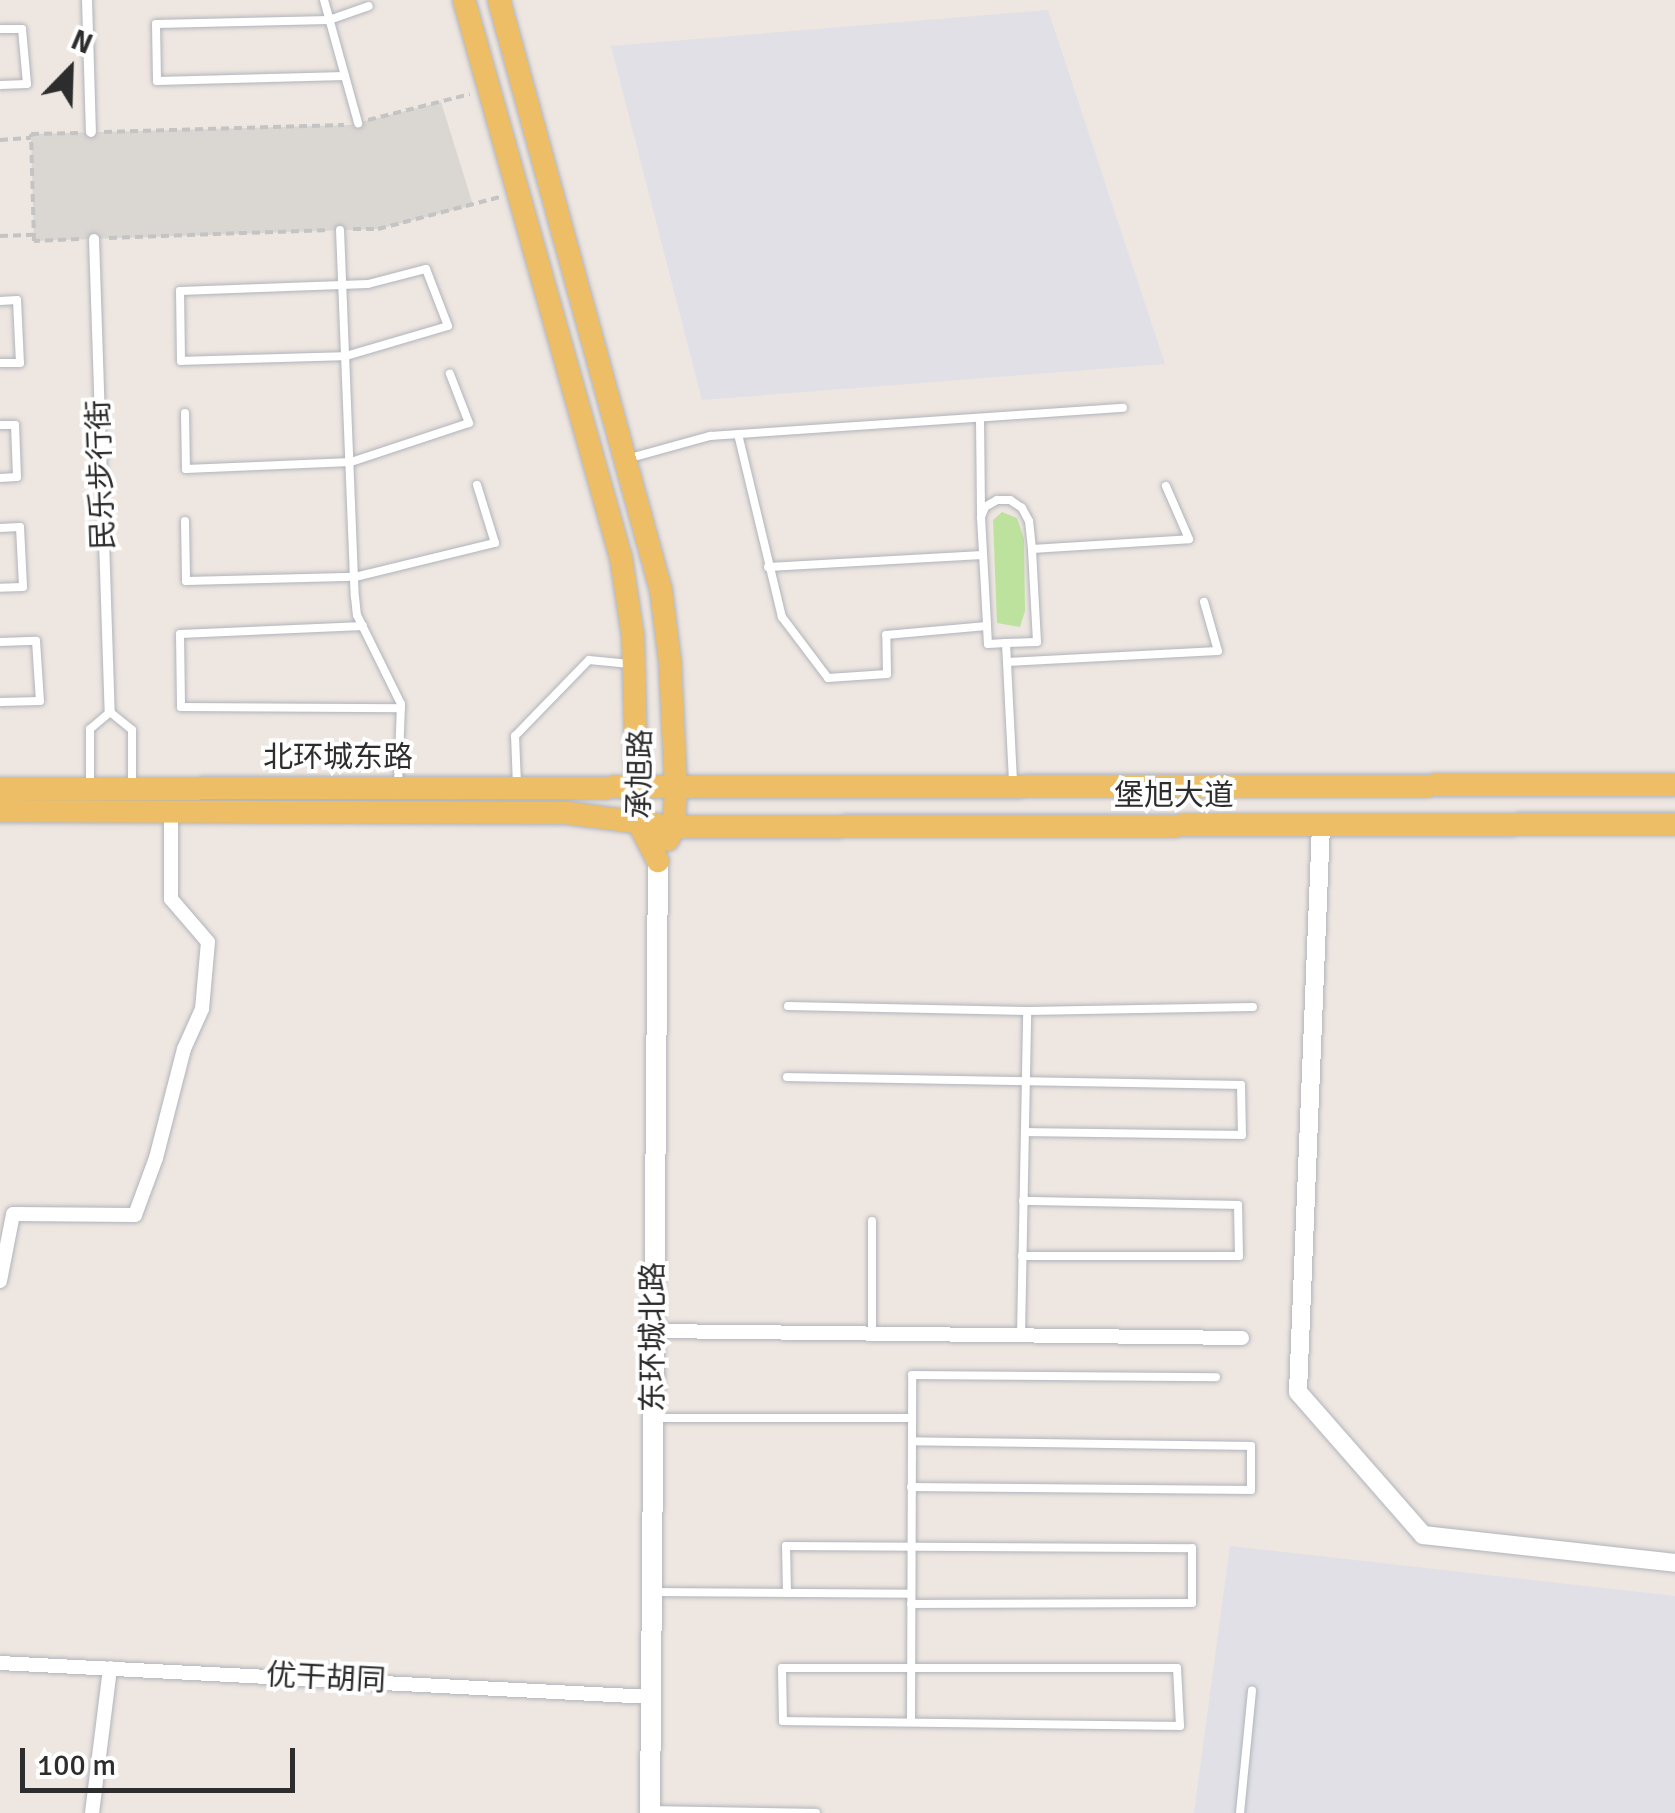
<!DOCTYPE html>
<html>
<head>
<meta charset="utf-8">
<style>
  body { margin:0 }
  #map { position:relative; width:1675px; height:1813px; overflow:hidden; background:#eee6e0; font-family:Signika,"Noto Sans SC",sans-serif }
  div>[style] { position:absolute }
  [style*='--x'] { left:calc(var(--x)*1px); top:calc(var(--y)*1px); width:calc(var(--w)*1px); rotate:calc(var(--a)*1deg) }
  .industrial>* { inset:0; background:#e1e0e7 }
  .green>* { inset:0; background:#bde29e }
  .plaza>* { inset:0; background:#dad6d2 }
  .path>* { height:4px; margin-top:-2px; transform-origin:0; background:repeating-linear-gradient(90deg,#c4c4c4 0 8px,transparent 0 13px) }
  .roads { filter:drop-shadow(0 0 2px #b0b4bc) drop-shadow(0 0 2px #b0b4bc) }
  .service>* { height:8px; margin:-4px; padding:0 4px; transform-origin:4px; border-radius:4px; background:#fff }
  .pedestrian>* { height:10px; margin:-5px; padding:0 5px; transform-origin:5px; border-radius:5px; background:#fff }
  .minor>* { height:14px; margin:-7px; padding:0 7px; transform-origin:7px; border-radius:7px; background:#fff }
  .tertiary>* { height:18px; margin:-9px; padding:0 9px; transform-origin:9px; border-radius:9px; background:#fff }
  .secondary>* { height:20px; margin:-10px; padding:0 10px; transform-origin:10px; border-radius:10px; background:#fff }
  .primary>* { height:22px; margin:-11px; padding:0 11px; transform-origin:11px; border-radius:11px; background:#edbe65 }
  span { translate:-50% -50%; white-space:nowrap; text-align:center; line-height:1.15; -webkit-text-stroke:8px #fff; paint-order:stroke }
  .street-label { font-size:30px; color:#2d2d2d }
  .north { position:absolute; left:20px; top:20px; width:100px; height:100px; -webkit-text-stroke:8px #fff; paint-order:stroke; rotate:23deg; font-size:28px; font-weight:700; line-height:40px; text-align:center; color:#2d2d2d }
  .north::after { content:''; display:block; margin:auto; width:35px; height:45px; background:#2d2d2d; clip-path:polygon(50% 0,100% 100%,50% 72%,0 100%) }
  .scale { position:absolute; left:20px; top:1748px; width:275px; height:45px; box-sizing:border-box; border:5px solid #2d2d2d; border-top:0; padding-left:12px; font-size:30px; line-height:35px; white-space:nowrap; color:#2d2d2d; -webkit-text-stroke:8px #fff; paint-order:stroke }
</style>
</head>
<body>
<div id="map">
  <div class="industrial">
    <div style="clip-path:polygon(1048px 10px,1165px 364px,702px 400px,611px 46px)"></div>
    <div style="clip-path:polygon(1230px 1546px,1675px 1596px,1675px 1813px,1194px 1813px)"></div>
  </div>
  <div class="green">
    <div style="clip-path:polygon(1002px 512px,1017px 518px,1024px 539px,1025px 611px,1020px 627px,997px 623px,993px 520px)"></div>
  </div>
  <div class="plaza">
    <div style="clip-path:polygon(441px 102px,473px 205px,378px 229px,34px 241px,31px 134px,350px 125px)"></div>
  </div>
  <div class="path">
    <div style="--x:368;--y:120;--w:105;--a:-14.3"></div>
    <div style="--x:104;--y:132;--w:240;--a:-1.7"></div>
    <div style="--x:0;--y:140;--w:31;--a:-4"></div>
    <div style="--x:353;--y:229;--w:25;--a:0"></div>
    <div style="--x:378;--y:229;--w:126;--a:-14.7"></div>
    <div style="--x:0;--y:236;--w:34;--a:-2"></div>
    <div style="--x:109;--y:238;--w:220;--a:-2.1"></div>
    <div style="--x:79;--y:239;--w:45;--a:177.5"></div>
    <div style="--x:34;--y:241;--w:107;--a:-91.6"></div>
    <div style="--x:31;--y:134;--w:48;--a:-1.2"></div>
  </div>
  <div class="roads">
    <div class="service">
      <div style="--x:324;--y:0;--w:128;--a:74.5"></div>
      <div style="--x:0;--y:29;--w:22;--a:0"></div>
      <div style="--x:22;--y:29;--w:55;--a:84.8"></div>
      <div style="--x:27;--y:84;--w:27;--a:178"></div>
      <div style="--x:345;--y:76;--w:188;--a:178.5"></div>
      <div style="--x:157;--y:81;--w:57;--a:-91"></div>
      <div style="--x:156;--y:24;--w:173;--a:-1.3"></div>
      <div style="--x:329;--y:20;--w:42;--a:-19.3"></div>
      <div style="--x:340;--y:230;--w:367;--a:87.7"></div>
      <div style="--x:355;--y:597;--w:18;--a:84"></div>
      <div style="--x:357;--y:615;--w:99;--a:63.7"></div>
      <div style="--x:401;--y:704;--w:83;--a:92.1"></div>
      <div style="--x:426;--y:269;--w:61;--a:68.9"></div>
      <div style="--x:448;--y:326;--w:106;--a:163.6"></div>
      <div style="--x:346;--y:356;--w:165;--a:178.3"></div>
      <div style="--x:181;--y:361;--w:70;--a:-90.8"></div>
      <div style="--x:180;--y:291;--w:188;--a:-2.1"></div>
      <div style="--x:368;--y:284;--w:60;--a:-14.5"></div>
      <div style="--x:0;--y:301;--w:17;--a:-3"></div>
      <div style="--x:17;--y:300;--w:63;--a:87.3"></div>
      <div style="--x:20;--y:363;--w:20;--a:180"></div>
      <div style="--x:185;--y:413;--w:56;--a:89"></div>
      <div style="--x:186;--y:469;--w:165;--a:-2.4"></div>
      <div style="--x:351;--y:462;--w:124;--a:-18.3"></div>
      <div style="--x:469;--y:423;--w:53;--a:-111.2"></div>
      <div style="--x:980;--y:418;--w:95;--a:89.4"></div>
      <div style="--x:0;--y:425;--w:15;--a:0"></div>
      <div style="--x:15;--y:425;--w:52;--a:87.8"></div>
      <div style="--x:17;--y:477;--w:17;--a:177"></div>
      <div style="--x:738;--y:434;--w:188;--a:76.5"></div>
      <div style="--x:782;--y:617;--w:76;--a:53"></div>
      <div style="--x:828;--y:678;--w:59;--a:-3.9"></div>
      <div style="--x:887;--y:674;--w:39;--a:-91"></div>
      <div style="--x:886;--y:635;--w:101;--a:-5.1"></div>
      <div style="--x:630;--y:458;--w:83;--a:-15.4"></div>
      <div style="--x:710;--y:436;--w:414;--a:-3.9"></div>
      <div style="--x:185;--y:521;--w:60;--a:89"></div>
      <div style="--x:186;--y:581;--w:169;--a:-1.4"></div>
      <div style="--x:355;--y:577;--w:144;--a:-13.7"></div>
      <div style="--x:495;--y:543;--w:61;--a:-107.2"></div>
      <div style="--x:0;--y:528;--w:20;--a:-3"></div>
      <div style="--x:20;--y:527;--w:60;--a:87.1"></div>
      <div style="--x:23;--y:587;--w:23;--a:178"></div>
      <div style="--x:1032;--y:549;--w:157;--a:-3.6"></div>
      <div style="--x:1189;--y:539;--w:58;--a:-113.5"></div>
      <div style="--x:768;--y:567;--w:215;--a:-3.2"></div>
      <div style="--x:363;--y:626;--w:183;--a:177.5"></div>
      <div style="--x:180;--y:634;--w:73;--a:89.2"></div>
      <div style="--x:181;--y:707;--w:220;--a:0.3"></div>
      <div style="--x:0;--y:642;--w:36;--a:-2"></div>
      <div style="--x:36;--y:641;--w:60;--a:86.2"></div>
      <div style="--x:40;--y:701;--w:40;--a:178.6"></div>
      <div style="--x:1006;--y:643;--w:31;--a:-2"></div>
      <div style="--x:1037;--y:642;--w:93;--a:-93.1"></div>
      <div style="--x:1032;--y:549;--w:28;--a:-96"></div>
      <div style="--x:1029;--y:521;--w:15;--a:-118"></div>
      <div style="--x:1022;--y:508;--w:14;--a:-146"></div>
      <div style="--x:1010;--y:500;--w:13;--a:180"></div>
      <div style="--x:997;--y:500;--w:14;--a:150"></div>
      <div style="--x:985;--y:507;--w:11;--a:112"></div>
      <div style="--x:981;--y:517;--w:109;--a:86.8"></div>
      <div style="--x:987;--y:626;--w:18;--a:87"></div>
      <div style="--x:988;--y:644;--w:18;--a:-3"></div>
      <div style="--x:1006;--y:643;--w:139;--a:87.1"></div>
      <div style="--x:1007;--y:662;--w:211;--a:-3"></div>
      <div style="--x:1218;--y:651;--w:51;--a:-105.9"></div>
      <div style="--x:517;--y:785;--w:49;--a:-92.3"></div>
      <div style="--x:515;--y:736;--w:106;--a:-45.8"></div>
      <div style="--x:589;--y:660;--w:41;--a:5.6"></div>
      <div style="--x:90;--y:787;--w:58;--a:-90"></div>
      <div style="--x:90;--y:729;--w:26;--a:-40"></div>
      <div style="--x:110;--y:712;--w:28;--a:39"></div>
      <div style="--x:132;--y:730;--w:54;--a:90"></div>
      <div style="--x:788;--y:1006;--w:239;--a:1.2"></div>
      <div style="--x:1027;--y:1011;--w:226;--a:-1"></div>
      <div style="--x:787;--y:1077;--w:454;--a:1"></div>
      <div style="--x:1241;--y:1085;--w:50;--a:88.9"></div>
      <div style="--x:1242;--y:1135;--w:217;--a:-179.2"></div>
      <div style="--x:872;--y:1221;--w:113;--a:90"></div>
      <div style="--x:1022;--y:1256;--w:217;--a:0"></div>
      <div style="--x:1239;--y:1256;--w:51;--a:-91.1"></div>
      <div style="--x:1238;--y:1205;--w:215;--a:-178.9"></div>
      <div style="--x:1021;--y:1335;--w:324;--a:-88.9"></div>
      <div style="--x:654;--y:1418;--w:258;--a:0"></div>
      <div style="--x:911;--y:1487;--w:340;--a:0.5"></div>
      <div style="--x:1251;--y:1490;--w:44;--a:-90"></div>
      <div style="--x:1251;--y:1446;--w:339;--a:-179.2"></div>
      <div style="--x:652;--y:1592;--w:259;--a:0.4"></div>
      <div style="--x:787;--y:1593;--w:47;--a:-91.2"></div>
      <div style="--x:786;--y:1546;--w:406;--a:0.3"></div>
      <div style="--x:1192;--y:1548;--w:55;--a:90"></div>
      <div style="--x:1192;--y:1603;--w:281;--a:179.8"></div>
      <div style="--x:782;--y:1668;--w:395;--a:0"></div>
      <div style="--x:1177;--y:1668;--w:58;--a:87"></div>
      <div style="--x:1180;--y:1726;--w:397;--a:-179.3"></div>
      <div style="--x:783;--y:1721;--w:53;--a:-91.1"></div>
      <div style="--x:911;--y:1721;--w:346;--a:-89.8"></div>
      <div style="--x:912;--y:1375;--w:304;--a:0.4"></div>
      <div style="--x:651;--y:1810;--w:165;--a:1"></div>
      <div style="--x:1240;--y:1813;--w:123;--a:-84.4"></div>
    </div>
    <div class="pedestrian">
      <div style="--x:87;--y:0;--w:132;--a:88.3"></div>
      <div style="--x:94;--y:239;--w:473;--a:88.1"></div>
    </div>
    <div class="minor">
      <div style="--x:0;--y:1281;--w:68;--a:-79"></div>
      <div style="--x:13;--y:1214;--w:122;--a:0.5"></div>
      <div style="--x:135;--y:1215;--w:61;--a:-69.8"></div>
      <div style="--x:156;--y:1158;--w:113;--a:-75.6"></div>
      <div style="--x:184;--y:1049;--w:44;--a:-65.8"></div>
      <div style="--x:202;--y:1009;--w:67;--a:-84.9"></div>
      <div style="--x:208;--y:942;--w:57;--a:-130.7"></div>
      <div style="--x:171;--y:899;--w:89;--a:-90"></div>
      <div style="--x:654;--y:1331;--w:588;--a:0.68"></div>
      <div style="--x:0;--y:1663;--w:652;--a:2.99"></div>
      <div style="--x:92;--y:1813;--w:146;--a:-82.9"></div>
    </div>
    <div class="tertiary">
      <div style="--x:1321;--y:826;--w:566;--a:92.33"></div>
      <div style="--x:1298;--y:1392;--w:190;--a:48.8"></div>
      <div style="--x:1423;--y:1535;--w:254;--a:6.3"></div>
    </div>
    <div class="secondary">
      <div style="--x:650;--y:1813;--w:952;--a:-89.52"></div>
    </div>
    <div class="primary">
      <div style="--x:464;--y:0;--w:580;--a:74.29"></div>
      <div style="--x:621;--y:558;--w:79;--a:81.3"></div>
      <div style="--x:633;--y:636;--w:186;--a:88.5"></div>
      <div style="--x:638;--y:822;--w:44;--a:62.9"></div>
      <div style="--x:499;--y:0;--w:612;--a:74.65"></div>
      <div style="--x:661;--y:590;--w:73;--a:82.9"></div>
      <div style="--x:670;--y:662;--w:125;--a:87.3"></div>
      <div style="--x:676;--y:787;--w:40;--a:92.9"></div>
      <div style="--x:674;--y:827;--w:14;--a:115"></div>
      <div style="--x:0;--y:789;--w:1675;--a:-0.14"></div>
      <div style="--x:0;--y:811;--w:567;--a:0.2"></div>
      <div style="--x:567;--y:813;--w:108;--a:7.5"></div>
      <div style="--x:674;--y:827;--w:1001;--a:-0.17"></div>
    </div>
  </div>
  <div class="street-label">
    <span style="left:102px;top:475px;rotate:-92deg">民乐步行街</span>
    <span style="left:338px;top:758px">北环城东路</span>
    <span style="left:641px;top:774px;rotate:-89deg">承旭路</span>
    <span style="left:1174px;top:796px">堡旭大道</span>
    <span style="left:654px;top:1337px;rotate:-90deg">东环城北路</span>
    <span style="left:326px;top:1679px;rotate:3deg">优干胡同</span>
  </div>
  <div class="north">N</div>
  <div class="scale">100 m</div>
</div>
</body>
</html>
